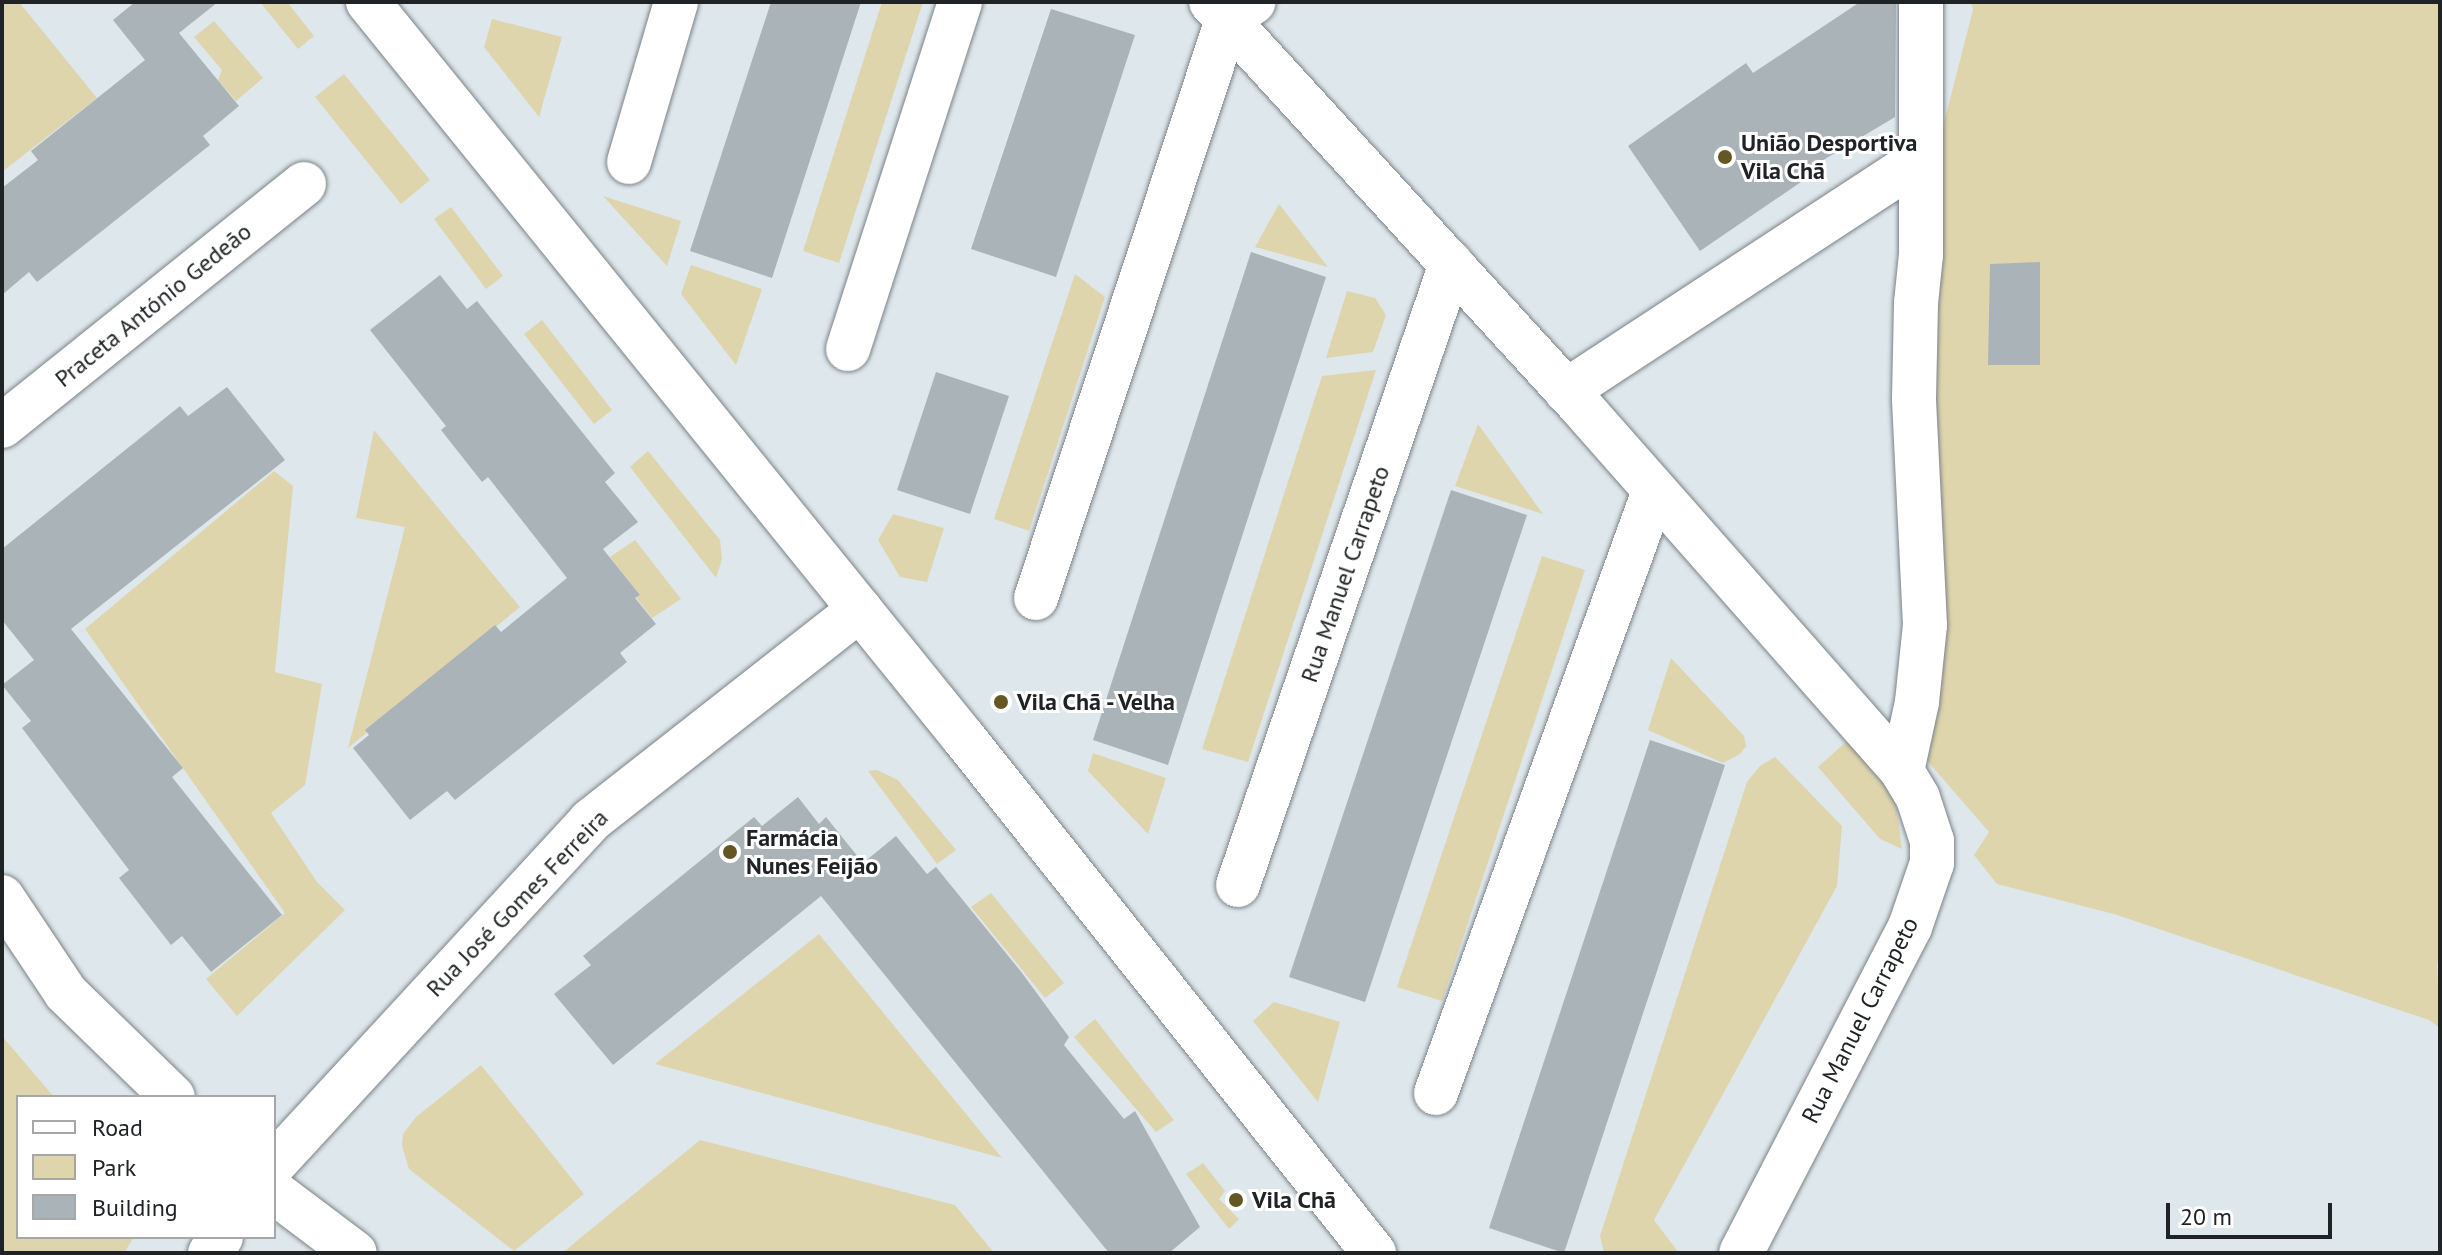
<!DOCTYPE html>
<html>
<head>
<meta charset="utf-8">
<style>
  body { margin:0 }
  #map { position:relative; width:2442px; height:1255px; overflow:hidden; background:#dee7ec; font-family:"PT Sans",sans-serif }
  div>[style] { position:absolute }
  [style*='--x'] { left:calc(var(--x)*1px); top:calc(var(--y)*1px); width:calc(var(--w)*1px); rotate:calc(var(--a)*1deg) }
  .green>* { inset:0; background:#dfd5ad }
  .building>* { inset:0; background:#aab3b8 }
  .roads { filter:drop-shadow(0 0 2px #7b8388) drop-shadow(0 0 2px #7b8388) }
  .street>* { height:44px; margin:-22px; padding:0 22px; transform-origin:22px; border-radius:22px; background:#fff }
  .secondary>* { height:44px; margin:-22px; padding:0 22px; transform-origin:22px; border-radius:22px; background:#fff }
  .dots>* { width:22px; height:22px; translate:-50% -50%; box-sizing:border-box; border:4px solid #fff; border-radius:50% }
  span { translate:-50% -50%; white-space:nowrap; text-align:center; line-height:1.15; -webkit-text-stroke:6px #fff; paint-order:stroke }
  .poi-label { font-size:24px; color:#202325; font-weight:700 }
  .left { translate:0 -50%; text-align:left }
  .street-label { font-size:24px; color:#202325 }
  .frame { position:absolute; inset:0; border:4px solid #202325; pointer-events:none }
  .legend { position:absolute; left:16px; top:1095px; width:260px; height:144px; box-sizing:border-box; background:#fff; border:2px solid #a6a7a8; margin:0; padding:10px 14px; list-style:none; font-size:24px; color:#202325 }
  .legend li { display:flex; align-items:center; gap:16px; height:40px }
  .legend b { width:40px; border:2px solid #a6a7a8 }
  .scale { position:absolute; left:2166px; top:1203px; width:166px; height:36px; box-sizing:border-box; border:4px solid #202325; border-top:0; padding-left:10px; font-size:24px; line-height:28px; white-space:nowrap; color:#202325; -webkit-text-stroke:6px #fff; paint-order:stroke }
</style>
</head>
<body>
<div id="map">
  <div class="green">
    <div style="clip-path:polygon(2px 2px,19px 2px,97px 98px,2px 172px)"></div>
    <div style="clip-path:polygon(260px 2px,287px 2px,314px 36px,298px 49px)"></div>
    <div style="clip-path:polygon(882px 2px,923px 2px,839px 263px,803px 251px)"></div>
    <div style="clip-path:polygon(1971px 2px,2440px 2px,2440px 962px,2437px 964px,2440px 1028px,2429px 1020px,2114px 914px,1997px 884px,1974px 855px,1989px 832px,1923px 756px,1927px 340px,1942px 130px,1973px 10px)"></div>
    <div style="clip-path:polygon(492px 19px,562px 37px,539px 117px,484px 47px)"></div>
    <div style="clip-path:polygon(214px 21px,263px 78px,236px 101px,218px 80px,222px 70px,194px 37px)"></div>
    <div style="clip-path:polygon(344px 74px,430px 180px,401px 204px,315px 97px)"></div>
    <div style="clip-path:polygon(603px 196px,681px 221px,667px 266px)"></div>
    <div style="clip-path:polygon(1279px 204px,1328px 267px,1255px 247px)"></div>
    <div style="clip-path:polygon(451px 207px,503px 276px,486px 289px,434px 219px)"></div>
    <div style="clip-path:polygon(691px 265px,762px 289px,736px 365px,681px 294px)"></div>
    <div style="clip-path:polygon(1075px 274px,1105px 297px,1029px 531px,994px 519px)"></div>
    <div style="clip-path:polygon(1347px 291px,1375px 298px,1386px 315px,1373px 352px,1326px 358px)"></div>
    <div style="clip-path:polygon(542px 320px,612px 410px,594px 424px,524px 334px)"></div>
    <div style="clip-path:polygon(1376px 370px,1248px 762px,1202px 749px,1322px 376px)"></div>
    <div style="clip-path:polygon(1478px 424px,1543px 514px,1455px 486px)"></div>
    <div style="clip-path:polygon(374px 430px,520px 607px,348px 748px,405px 527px,356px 518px)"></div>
    <div style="clip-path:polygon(648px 451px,720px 540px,722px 559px,716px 578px,630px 467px)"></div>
    <div style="clip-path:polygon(274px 471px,293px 486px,275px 672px,322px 684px,305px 785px,271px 813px,317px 882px,345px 910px,237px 1016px,206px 979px,285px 913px,85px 629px)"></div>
    <div style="clip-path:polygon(893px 514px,944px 528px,927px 582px,900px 577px,878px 540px)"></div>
    <div style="clip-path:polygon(635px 540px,681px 599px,652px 618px,636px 598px,640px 595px,610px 557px)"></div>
    <div style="clip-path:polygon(1542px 556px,1585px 570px,1442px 1001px,1397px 987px)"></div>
    <div style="clip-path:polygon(1671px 658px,1744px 736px,1746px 746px,1740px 754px,1723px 763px,1648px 730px)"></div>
    <div style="clip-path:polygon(1848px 740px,1885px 781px,1896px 804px,1902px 849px,1880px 839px,1818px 767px)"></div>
    <div style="clip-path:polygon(1093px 753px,1166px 778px,1148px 834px,1088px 771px)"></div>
    <div style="clip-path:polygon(1775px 757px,1842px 826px,1837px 886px,1654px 1220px,1679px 1253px,1604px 1253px,1600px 1236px,1747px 782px,1760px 766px)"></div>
    <div style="clip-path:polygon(877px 770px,898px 780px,956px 850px,937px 864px,868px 771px)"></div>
    <div style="clip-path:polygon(991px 893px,1064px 983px,1045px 998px,971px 907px)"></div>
    <div style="clip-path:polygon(819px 934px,1002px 1158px,655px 1064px)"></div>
    <div style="clip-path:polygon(1274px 1002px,1340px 1022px,1318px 1102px,1253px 1021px)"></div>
    <div style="clip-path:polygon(1095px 1019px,1174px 1120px,1156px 1132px,1074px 1037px)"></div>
    <div style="clip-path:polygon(2px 1036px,54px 1097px,18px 1097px,18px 1237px,134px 1237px,124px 1253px,2px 1253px)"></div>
    <div style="clip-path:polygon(481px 1065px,584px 1194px,514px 1251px,409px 1169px,402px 1146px,403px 1134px,416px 1117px)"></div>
    <div style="clip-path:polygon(700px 1140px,955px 1205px,994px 1253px,562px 1253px)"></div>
    <div style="clip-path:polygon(1203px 1163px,1225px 1191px,1219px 1199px,1239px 1219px,1229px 1229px,1186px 1174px)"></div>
  </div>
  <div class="building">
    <div style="clip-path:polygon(135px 2px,218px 2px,179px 33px,239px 106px,203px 136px,210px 145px,102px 231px,37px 282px,29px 272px,2px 295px,2px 188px,38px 160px,31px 151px,145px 60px,113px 20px)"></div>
    <div style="clip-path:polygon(771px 2px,861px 2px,772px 278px,690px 251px)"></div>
    <div style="clip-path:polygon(1860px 2px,1896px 2px,1895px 117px,1820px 162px,1823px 167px,1700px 251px,1628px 146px,1746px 63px,1753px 73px)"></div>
    <div style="clip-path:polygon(1051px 9px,1135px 35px,1056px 277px,971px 249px)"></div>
    <div style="clip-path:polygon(1251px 252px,1326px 277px,1168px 765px,1093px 740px)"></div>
    <div style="clip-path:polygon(2040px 262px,2040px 365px,1988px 365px,1990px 264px)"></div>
    <div style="clip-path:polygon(440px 275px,467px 309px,477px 301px,615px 473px,605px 482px,638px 522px,603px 549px,640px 595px,635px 598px,656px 624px,620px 653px,627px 662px,519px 749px,455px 800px,447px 791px,410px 820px,353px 748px,369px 735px,365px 730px,495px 625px,501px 632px,567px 578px,488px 477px,482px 482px,441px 430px,446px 426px,370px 330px)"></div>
    <div style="clip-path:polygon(936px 372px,1009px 396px,970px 514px,897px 490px)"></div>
    <div style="clip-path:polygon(227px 387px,285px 460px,71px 629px,183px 768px,172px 777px,282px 915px,211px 972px,182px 936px,171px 945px,119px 878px,129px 870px,22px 728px,31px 721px,2px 685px,34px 660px,2px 620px,2px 549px,180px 406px,188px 416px)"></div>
    <div style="clip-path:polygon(1451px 490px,1527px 515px,1365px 1002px,1289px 977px)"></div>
    <div style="clip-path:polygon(1650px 740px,1725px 765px,1564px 1253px,1489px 1228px)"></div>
    <div style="clip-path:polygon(798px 797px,819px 824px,826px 817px,863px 863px,896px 836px,927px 874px,936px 867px,1022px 973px,1069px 1037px,1064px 1045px,1124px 1119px,1135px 1111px,1200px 1227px,1169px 1253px,1109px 1253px,821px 896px,613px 1065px,554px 994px,591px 965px,583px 956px,754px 817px,762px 826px)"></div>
  </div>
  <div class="roads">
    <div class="street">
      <div style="--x:1211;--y:2;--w:542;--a:47.54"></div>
      <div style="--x:1577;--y:402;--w:492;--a:48.6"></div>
      <div style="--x:1902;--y:771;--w:31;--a:59"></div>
      <div style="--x:1918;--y:798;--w:45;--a:72"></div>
      <div style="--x:1932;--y:841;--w:22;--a:90"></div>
      <div style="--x:1932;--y:863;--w:68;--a:109"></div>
      <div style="--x:1910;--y:927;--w:367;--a:117.4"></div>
      <div style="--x:629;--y:162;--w:167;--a:-73.6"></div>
      <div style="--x:848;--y:349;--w:365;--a:-72.1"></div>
      <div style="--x:1566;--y:391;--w:424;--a:-33.2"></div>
      <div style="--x:2;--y:426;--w:387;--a:-38.7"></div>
      <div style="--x:1036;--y:598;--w:609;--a:-71.71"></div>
      <div style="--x:1227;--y:20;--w:32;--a:-34"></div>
      <div style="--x:1902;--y:771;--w:71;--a:-77.7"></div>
      <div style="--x:1917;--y:702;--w:77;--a:-84.1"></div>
      <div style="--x:1925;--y:625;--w:226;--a:-92.8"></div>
      <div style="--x:1914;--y:399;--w:96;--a:-88.8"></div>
      <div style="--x:1916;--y:303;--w:48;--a:-84.1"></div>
      <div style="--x:1921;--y:255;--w:253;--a:-90"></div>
      <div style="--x:1238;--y:885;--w:657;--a:-71.07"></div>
      <div style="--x:2;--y:897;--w:115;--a:56.3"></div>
      <div style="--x:66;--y:993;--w:149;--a:44.2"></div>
      <div style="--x:1436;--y:1093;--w:640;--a:-70.09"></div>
      <div style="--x:274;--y:1164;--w:466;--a:-47.3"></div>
      <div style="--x:590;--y:821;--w:343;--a:-38.1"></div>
      <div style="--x:274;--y:1192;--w:101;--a:37"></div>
      <div style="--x:210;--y:1253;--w:19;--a:-55"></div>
    </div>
    <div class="secondary">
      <div style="--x:368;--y:2;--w:946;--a:51.01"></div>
      <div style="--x:963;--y:737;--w:660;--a:51.46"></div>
    </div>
  </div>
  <div class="dots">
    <div style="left:1725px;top:157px;background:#645723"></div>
    <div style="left:1001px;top:702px;background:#645723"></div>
    <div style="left:730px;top:852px;background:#645723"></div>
    <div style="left:1236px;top:1200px;background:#645723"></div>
  </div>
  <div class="poi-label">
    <span class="left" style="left:1741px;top:157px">União Desportiva<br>Vila Chã</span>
    <span class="left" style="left:1017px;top:702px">Vila Chã - Velha</span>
    <span class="left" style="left:746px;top:852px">Farmácia<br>Nunes Feijão</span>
    <span class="left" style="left:1252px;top:1200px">Vila Chã</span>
  </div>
  <div class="street-label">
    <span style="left:153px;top:305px;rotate:-39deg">Praceta António Gedeão</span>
    <span style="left:1345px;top:574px;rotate:-71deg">Rua Manuel Carrapeto</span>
    <span style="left:517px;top:903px;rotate:-46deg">Rua José Gomes Ferreira</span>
    <span style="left:1860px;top:1020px;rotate:-63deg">Rua Manuel Carrapeto</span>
  </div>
  <div class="frame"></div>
  <ul class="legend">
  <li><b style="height:10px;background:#fff"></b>Road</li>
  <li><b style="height:22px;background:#dfd5ad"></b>Park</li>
  <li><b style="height:22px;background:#aab3b8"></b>Building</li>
  </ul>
  <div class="scale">20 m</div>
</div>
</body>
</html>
